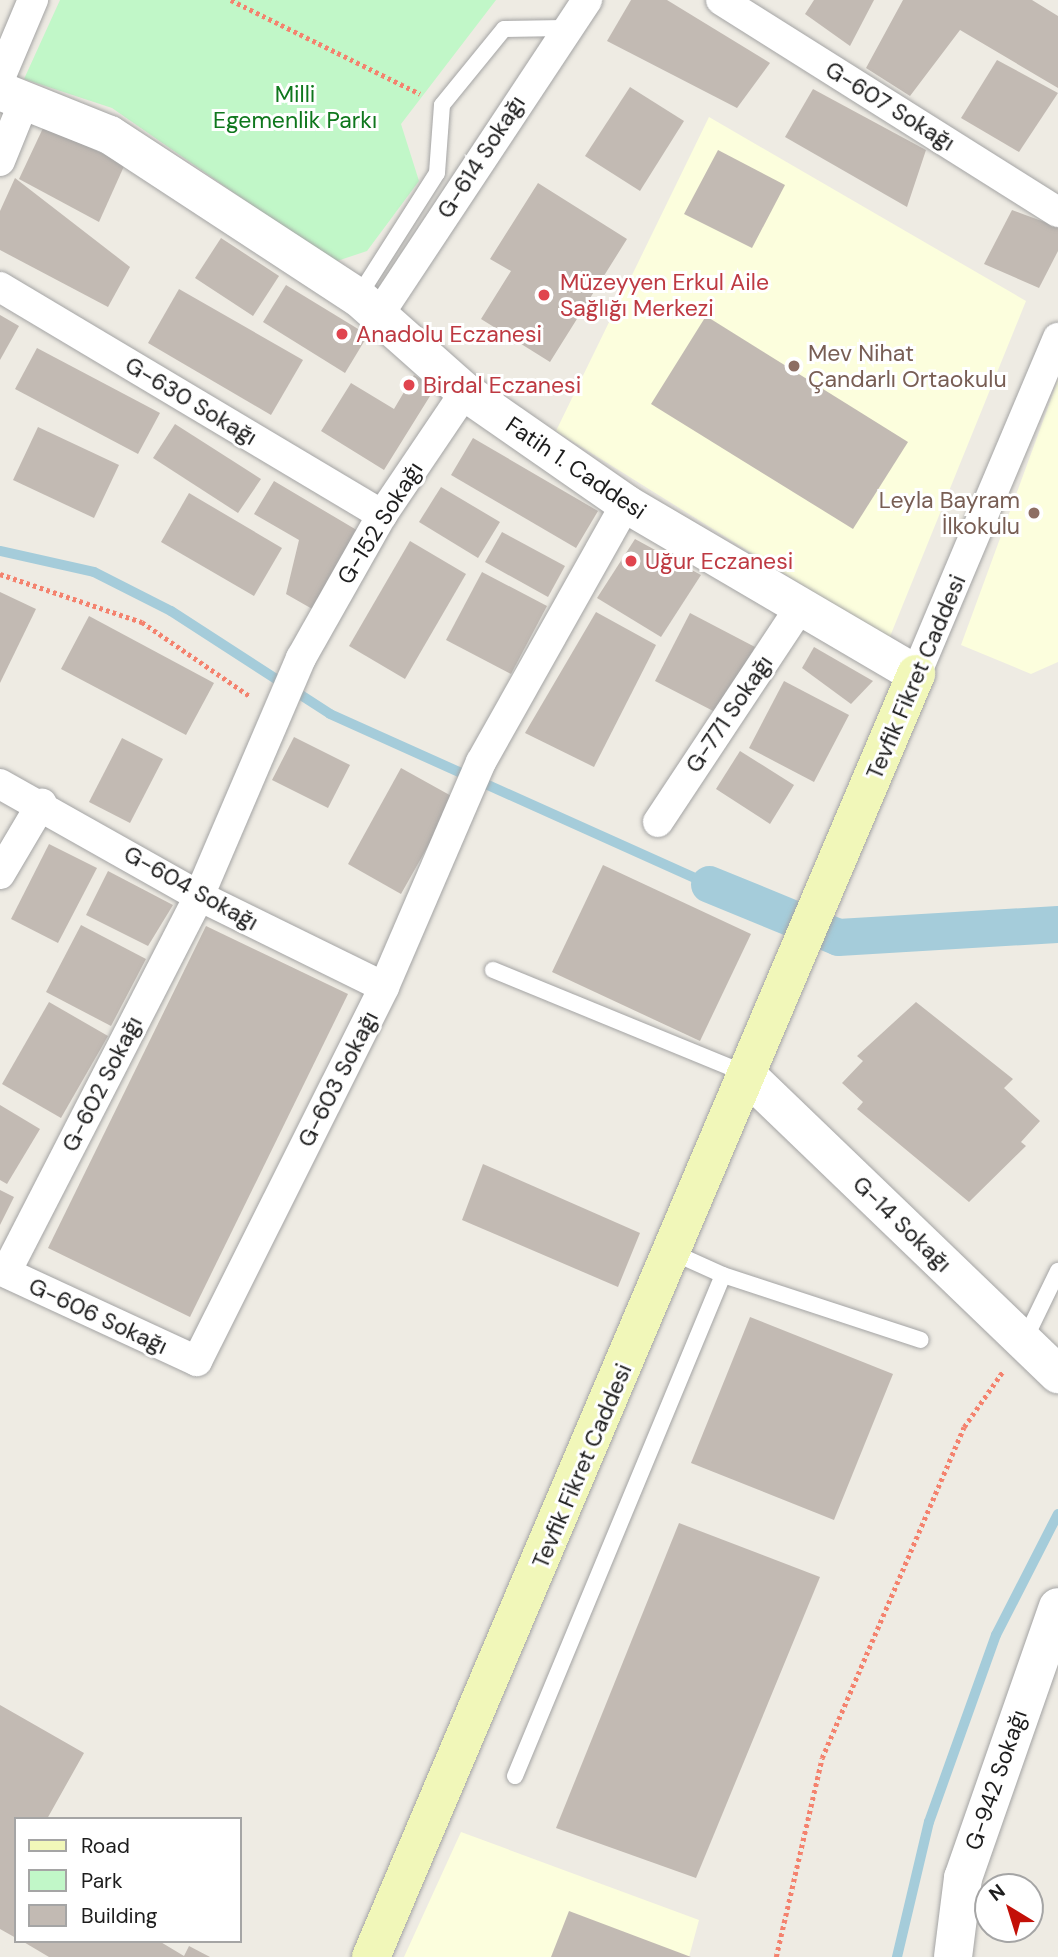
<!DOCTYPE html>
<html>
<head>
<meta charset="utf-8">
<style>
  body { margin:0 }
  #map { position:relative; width:1058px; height:1957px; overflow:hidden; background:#eeebe3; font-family:"DM Sans",sans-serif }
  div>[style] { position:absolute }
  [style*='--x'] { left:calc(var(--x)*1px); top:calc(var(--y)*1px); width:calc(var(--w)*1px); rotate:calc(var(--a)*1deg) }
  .education>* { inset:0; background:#fcfedd }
  .park>* { inset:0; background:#c1f7c8 }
  .stream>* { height:10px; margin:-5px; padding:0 5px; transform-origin:5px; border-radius:5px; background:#a5ccda }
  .canal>* { height:37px; margin:-18.5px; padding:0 18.5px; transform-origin:18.5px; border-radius:18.5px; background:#a5ccda }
  .building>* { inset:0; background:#c2bab3 }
  .path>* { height:4.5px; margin-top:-2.25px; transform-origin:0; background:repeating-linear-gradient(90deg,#f4826e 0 3.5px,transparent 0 7px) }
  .roads { filter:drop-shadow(0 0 2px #a4a4a4) drop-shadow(0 0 2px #a4a4a4) }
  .service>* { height:16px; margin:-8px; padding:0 8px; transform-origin:8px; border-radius:8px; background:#fff }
  .minor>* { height:30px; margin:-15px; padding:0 15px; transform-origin:15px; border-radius:15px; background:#fff }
  .tertiary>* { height:38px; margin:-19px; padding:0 19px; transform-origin:19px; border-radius:19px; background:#fff }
  .secondary>* { height:38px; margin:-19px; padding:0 19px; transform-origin:19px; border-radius:19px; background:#f1f7b9 }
  .dots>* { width:19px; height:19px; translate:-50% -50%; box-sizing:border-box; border:4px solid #fff; border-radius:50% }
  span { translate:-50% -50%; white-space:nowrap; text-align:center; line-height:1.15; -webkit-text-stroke:6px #fff; paint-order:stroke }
  .park-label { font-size:23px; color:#0f771d }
  .street-label { font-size:23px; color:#1d1d1d }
  .health-label { font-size:23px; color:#be3a42 }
  .left { translate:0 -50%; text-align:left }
  .education-label { font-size:23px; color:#785e54 }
  .right { translate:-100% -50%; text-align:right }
  .legend { position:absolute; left:14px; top:1817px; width:228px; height:126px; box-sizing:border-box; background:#fff; border:2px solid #a5a5a5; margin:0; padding:9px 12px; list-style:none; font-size:21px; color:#1d1d1d }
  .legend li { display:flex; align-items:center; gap:14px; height:35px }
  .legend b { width:35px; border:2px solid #a5a5a5 }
  .north { position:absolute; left:974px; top:1873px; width:70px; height:70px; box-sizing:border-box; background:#fff; border:2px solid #a5a5a5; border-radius:50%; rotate:322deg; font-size:19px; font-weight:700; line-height:28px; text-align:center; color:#1d1d1d }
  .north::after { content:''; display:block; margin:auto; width:24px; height:32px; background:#c31008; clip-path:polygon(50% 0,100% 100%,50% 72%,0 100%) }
</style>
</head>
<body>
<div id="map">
  <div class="education">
    <div style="clip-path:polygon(709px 117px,1026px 301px,889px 639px,556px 431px)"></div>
    <div style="clip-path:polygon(1058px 380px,1058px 662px,1031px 674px,961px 645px)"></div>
    <div style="clip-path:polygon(461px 1832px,699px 1920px,689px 1957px,404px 1957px)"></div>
  </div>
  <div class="park">
    <div style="clip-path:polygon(60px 0,496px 0,401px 124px,419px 181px,367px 251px,334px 262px,112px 108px,24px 79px)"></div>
  </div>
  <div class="stream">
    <div style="--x:0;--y:551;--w:96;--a:12.6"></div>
    <div style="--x:94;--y:572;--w:86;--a:26.9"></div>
    <div style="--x:171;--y:611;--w:189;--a:32.9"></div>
    <div style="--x:330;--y:714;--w:415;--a:24.2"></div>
    <div style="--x:897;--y:1957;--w:139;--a:-76.7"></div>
    <div style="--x:929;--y:1822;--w:199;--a:-70.3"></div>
    <div style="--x:996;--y:1635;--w:136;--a:-62.9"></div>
  </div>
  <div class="canal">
    <div style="--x:709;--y:884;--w:139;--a:22.3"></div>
    <div style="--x:838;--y:937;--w:220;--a:-3.4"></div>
  </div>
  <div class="building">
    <div style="clip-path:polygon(631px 0,667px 0,770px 63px,737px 108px,607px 41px)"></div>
    <div style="clip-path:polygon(814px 0,874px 0,850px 46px,805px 14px)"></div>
    <div style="clip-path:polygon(903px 0,1032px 0,1058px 16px,1058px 88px,960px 30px,910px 96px,866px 68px)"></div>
    <div style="clip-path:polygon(997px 60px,1058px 93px,1019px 152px,961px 118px)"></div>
    <div style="clip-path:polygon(630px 87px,684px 121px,640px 191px,585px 156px)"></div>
    <div style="clip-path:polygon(813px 89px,926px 150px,907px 207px,785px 137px)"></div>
    <div style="clip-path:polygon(44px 126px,125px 164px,99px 222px,19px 179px)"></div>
    <div style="clip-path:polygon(718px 150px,785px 185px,752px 248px,684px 214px)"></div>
    <div style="clip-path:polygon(15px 178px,130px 267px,108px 307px,0 250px,0 211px)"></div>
    <div style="clip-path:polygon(538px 183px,627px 239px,550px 362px,481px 319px,511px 271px,490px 259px)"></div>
    <div style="clip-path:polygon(1012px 210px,1058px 227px,1058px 251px,1039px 288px,984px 264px)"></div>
    <div style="clip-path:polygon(221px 238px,279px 276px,253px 316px,195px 278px)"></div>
    <div style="clip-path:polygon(286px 285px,368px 335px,345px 373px,263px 322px)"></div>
    <div style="clip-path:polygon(179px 289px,303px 360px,271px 415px,148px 343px)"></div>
    <div style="clip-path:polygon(0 315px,19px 326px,0 360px)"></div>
    <div style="clip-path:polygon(706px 316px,908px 442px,853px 529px,651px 404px)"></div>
    <div style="clip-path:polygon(37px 348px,160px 413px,138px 454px,15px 389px)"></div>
    <div style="clip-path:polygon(414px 375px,435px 388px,384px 470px,321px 431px,351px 383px,394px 409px)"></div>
    <div style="clip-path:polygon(175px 424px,261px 479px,238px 513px,153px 458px)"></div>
    <div style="clip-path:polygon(38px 427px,119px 465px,94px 518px,13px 480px)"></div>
    <div style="clip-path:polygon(473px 438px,598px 511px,576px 548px,451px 475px)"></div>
    <div style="clip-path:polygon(274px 481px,360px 532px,314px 610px,286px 594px,299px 540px,254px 514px)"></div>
    <div style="clip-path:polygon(441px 487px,500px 522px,478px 558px,419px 522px)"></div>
    <div style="clip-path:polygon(189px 493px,282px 548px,254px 596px,161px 542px)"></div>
    <div style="clip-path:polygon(502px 532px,565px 566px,548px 597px,485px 562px)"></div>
    <div style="clip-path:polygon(635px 539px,701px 575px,661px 637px,597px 598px)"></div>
    <div style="clip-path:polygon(410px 541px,466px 574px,405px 679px,349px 646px)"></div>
    <div style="clip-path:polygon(482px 572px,547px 606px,511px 674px,446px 640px)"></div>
    <div style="clip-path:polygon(0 592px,36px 609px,0 683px)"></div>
    <div style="clip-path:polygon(596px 612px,656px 645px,594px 767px,525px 733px)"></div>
    <div style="clip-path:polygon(690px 613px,755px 647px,719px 714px,655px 681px)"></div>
    <div style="clip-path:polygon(89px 616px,214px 683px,186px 735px,61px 669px)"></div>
    <div style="clip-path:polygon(814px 647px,873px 681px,851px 704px,802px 668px)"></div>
    <div style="clip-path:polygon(784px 681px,849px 715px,814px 782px,749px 748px)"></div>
    <div style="clip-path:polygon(294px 737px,350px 765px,328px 808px,272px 780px)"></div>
    <div style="clip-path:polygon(122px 738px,163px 759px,130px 823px,89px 802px)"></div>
    <div style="clip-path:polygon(740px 751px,794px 785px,770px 824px,716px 789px)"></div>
    <div style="clip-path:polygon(401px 768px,455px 798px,401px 894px,348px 864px)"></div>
    <div style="clip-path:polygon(49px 844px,97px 868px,58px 943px,11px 919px)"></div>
    <div style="clip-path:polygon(603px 865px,751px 934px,700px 1041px,552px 972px)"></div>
    <div style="clip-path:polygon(108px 871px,173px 905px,148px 946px,86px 915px)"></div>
    <div style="clip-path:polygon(81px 925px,146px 959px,111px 1026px,46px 992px)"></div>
    <div style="clip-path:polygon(206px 926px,348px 994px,190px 1317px,48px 1248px)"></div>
    <div style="clip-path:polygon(49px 1002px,108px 1036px,61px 1118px,2px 1084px)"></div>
    <div style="clip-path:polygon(916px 1002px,1013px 1079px,1004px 1088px,1040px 1121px,1021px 1142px,1026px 1146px,969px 1202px,857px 1109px,863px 1102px,842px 1083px,863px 1061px,857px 1056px)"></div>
    <div style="clip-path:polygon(0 1105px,40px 1129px,7px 1184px,0 1180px)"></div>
    <div style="clip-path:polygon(483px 1164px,640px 1233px,618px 1287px,462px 1220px)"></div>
    <div style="clip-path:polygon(0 1190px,14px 1197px,0 1225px)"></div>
    <div style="clip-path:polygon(750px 1317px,893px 1374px,834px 1520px,691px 1463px)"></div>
    <div style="clip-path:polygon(679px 1523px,820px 1577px,696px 1878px,556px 1828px)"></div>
    <div style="clip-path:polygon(0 1705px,84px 1753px,47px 1819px,16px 1819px,16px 1938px,0 1929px)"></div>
    <div style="clip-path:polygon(569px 1911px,691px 1957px,551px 1957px)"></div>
    <div style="clip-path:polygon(22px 1941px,159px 1941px,184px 1956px,189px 1946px,210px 1957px,49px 1957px)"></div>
  </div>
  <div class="path">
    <div style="--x:231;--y:0;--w:211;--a:26.4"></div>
    <div style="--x:0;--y:574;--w:150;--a:18.7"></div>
    <div style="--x:142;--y:622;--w:132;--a:34.5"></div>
    <div style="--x:776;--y:1957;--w:204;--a:-77"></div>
    <div style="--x:822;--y:1758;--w:360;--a:-66.8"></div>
    <div style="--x:964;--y:1427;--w:68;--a:-55.1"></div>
  </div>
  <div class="roads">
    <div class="service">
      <div style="--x:358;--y:297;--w:147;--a:-57.5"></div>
      <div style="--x:437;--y:173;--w:68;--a:-85.8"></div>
      <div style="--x:442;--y:105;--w:98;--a:-50.8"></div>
      <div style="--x:504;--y:29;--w:60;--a:-1"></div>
      <div style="--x:493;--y:970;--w:274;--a:22.3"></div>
      <div style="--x:723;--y:1275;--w:208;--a:18.2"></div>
      <div style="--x:1024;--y:1341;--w:78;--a:-64.1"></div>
      <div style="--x:515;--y:1776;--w:542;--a:-67.45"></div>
      <div style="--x:723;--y:1275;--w:56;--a:-155.7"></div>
    </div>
    <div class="minor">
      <div style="--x:721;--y:0;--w:398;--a:32.2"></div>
      <div style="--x:0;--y:78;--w:85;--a:-67.1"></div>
      <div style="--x:0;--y:161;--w:67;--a:-68"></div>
      <div style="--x:0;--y:287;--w:445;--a:30.8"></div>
      <div style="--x:378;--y:316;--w:379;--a:-56.5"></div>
      <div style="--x:916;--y:674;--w:365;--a:-67.1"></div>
      <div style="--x:0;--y:784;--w:228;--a:29.4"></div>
      <div style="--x:199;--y:896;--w:206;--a:26.2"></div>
      <div style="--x:658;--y:822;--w:259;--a:-56.5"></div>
      <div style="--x:0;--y:874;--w:82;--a:-59.4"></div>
      <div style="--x:0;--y:1270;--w:217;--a:24.8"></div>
      <div style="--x:197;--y:1361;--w:418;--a:-63.4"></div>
      <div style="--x:384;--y:987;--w:245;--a:-66.7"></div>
      <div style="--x:481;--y:762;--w:296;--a:-60.7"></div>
      <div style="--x:6;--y:1272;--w:423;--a:-62.8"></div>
      <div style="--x:199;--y:896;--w:259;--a:-66.8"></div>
      <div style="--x:301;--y:658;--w:164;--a:-60.5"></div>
      <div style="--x:382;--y:515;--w:148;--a:-56"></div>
    </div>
    <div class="tertiary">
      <div style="--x:0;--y:91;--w:118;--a:21.8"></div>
      <div style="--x:110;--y:135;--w:296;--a:33.2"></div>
      <div style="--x:358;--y:297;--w:143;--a:41.6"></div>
      <div style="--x:465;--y:392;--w:196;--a:34.8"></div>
      <div style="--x:626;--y:504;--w:336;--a:30.4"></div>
      <div style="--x:746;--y:1074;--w:433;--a:43.9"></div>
      <div style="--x:953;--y:1957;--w:80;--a:-82.8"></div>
      <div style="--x:963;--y:1878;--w:287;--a:-70.7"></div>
    </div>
    <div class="secondary">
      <div style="--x:371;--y:1957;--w:1394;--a:-66.98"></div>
    </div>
  </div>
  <div class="dots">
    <div style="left:544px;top:295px;background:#e0444e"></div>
    <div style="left:342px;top:334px;background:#e0444e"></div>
    <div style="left:794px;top:366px;background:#8d6e63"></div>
    <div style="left:409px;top:385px;background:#e0444e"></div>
    <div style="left:1034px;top:513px;background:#8d6e63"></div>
    <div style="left:631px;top:561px;background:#e0444e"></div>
  </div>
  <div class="park-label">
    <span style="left:295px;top:107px">Milli<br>Egemenlik Parkı</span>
  </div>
  <div class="street-label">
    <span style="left:890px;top:106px;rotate:32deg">G-607 Sokağı</span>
    <span style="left:481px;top:157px;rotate:-57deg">G-614 Sokağı</span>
    <span style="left:191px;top:401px;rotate:31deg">G-630 Sokağı</span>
    <span style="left:576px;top:468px;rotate:34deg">Fatih 1. Caddesi</span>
    <span style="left:380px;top:523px;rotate:-58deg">G-152 Sokağı</span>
    <span style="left:916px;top:677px;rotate:-67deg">Tevfik Fikret Caddesi</span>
    <span style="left:729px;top:714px;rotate:-56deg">G-771 Sokağı</span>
    <span style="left:191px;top:888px;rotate:29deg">G-604 Sokağı</span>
    <span style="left:338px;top:1079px;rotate:-63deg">G-603 Sokağı</span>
    <span style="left:102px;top:1084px;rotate:-63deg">G-602 Sokağı</span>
    <span style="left:902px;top:1224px;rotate:44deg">G-14 Sokağı</span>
    <span style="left:98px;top:1316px;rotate:25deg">G-606 Sokağı</span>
    <span style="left:582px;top:1466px;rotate:-67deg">Tevfik Fikret Caddesi</span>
    <span style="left:996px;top:1780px;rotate:-71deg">G-942 Sokağı</span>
  </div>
  <div class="health-label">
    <span class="left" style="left:560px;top:295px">Müzeyyen Erkul Aile<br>Sağlığı Merkezi</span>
    <span class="left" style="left:356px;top:334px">Anadolu Eczanesi</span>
    <span class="left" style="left:423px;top:385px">Birdal Eczanesi</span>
    <span class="left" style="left:645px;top:561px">Uğur Eczanesi</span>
  </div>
  <div class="education-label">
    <span class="left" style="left:808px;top:366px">Mev Nihat<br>Çandarlı Ortaokulu</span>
    <span class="right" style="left:1020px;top:513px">Leyla Bayram<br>İlkokulu</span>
  </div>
  <ul class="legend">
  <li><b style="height:9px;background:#f1f7b9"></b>Road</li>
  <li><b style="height:19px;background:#c1f7c8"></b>Park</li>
  <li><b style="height:19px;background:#c2bab3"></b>Building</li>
  </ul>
  <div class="north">N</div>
</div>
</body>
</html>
